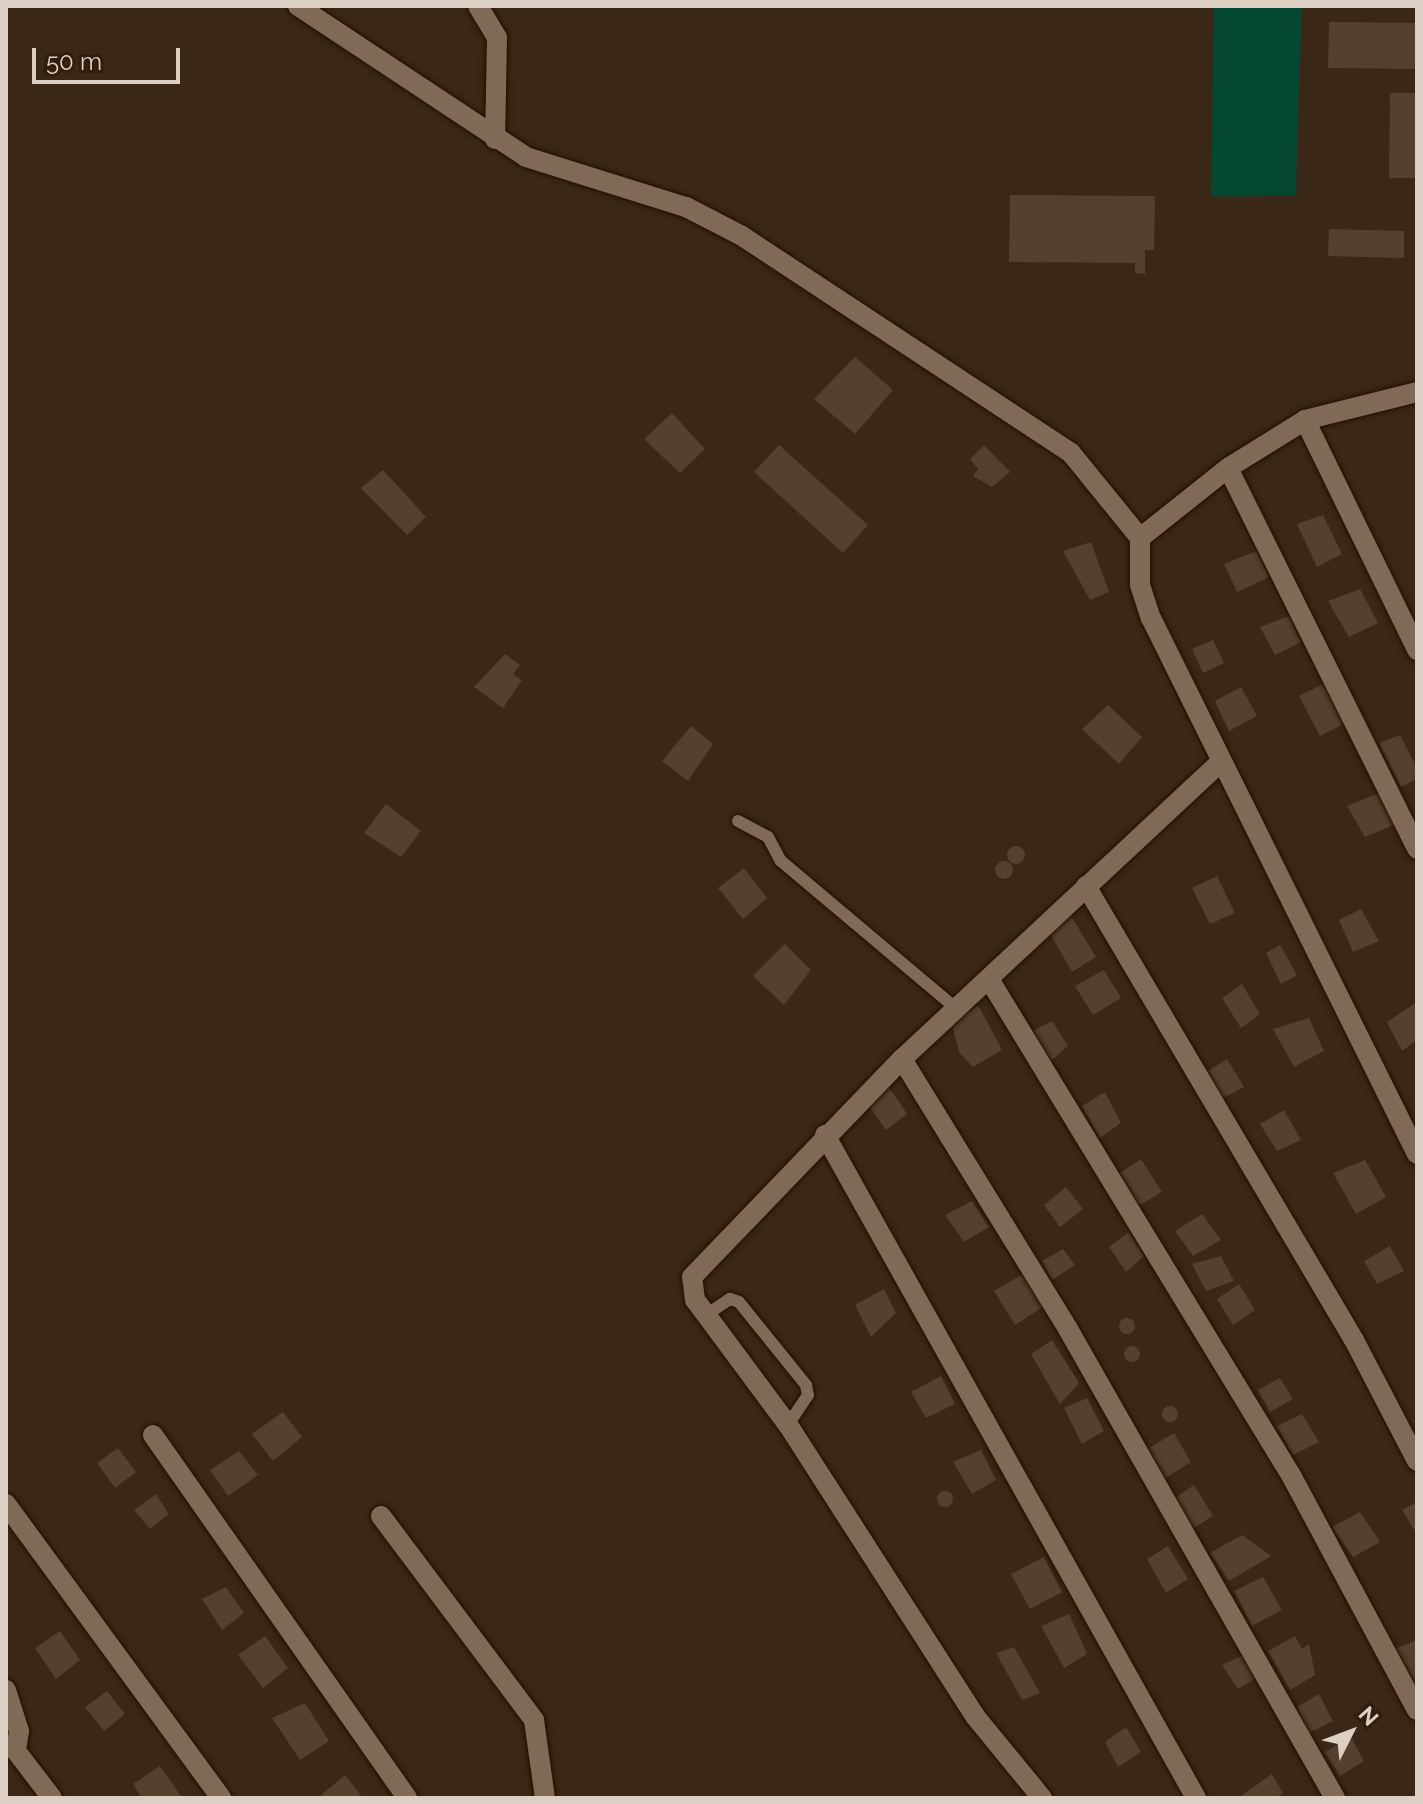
<!DOCTYPE html>
<html>
<head>
<meta charset="utf-8">
<style>
  body { margin:0 }
  #map { position:relative; width:1423px; height:1804px; overflow:hidden; background:#3b2715; font-family:Raleway,sans-serif }
  div>[style] { position:absolute }
  [style*='--x'] { left:calc(var(--x)*1px); top:calc(var(--y)*1px); width:calc(var(--w)*1px); rotate:calc(var(--a)*1deg) }
  .green>* { inset:0; background:#054831 }
  .building>* { inset:0; background:#553f2d }
  .round { border-radius:50% }
  .roads { filter:drop-shadow(0 0 2px #210f01) drop-shadow(0 0 2px #210f01) }
  .lane>* { height:12px; margin:-6px; padding:0 6px; transform-origin:6px; border-radius:6px; background:#806955 }
  .street>* { height:20px; margin:-10px; padding:0 10px; transform-origin:10px; border-radius:10px; background:#806955 }
  span { translate:-50% -50%; white-space:nowrap; text-align:center; line-height:1.15; -webkit-text-stroke:7px #301d0b; paint-order:stroke }
  .frame { position:absolute; inset:0; border:8px solid #dccfc4; pointer-events:none }
  .north { position:absolute; left:1311px; top:1692px; width:80px; height:80px; -webkit-text-stroke:6px #301d0b; paint-order:stroke; rotate:48deg; font-size:22px; font-weight:700; line-height:32px; text-align:center; color:#dccfc4 }
  .north::after { content:''; display:block; margin:auto; width:28px; height:36px; background:#dccfc4; clip-path:polygon(50% 0,100% 100%,50% 72%,0 100%) }
  .scale { position:absolute; left:32px; top:48px; width:148px; height:36px; box-sizing:border-box; border:4px solid #dccfc4; border-top:0; padding-left:10px; font-size:24px; line-height:28px; white-space:nowrap; color:#dccfc4; -webkit-text-stroke:6px #301d0b; paint-order:stroke }
</style>
</head>
<body>
<div id="map">
  <div class="green">
    <div style="clip-path:polygon(1214px 6px,1302px 6px,1296px 196px,1211px 197px)"></div>
  </div>
  <div class="building">
    <div style="clip-path:polygon(1329px 22px,1417px 23px,1417px 69px,1328px 68px)"></div>
    <div style="clip-path:polygon(1390px 93px,1417px 93px,1417px 178px,1389px 178px)"></div>
    <div style="clip-path:polygon(1010px 195px,1155px 196px,1154px 250px,1145px 250px,1145px 274px,1135px 273px,1135px 263px,1009px 262px)"></div>
    <div style="clip-path:polygon(1329px 229px,1404px 231px,1404px 258px,1328px 256px)"></div>
    <div style="clip-path:polygon(855px 357px,893px 390px,855px 434px,814px 399px)"></div>
    <div style="clip-path:polygon(672px 413px,705px 449px,680px 473px,644px 439px)"></div>
    <div style="clip-path:polygon(779px 445px,868px 525px,843px 553px,754px 472px)"></div>
    <div style="clip-path:polygon(984px 445px,1010px 472px,992px 487px,973px 476px,978px 469px,970px 459px)"></div>
    <div style="clip-path:polygon(383px 470px,426px 517px,407px 535px,361px 488px)"></div>
    <div style="clip-path:polygon(1323px 515px,1342px 554px,1317px 567px,1297px 524px)"></div>
    <div style="clip-path:polygon(1091px 542px,1109px 592px,1090px 600px,1063px 551px)"></div>
    <div style="clip-path:polygon(1257px 551px,1269px 577px,1237px 592px,1224px 564px)"></div>
    <div style="clip-path:polygon(1360px 589px,1378px 623px,1349px 637px,1328px 601px)"></div>
    <div style="clip-path:polygon(1289px 616px,1301px 642px,1275px 655px,1260px 627px)"></div>
    <div style="clip-path:polygon(1213px 640px,1224px 663px,1203px 673px,1192px 649px)"></div>
    <div style="clip-path:polygon(505px 654px,520px 665px,513px 674px,522px 680px,503px 708px,474px 687px)"></div>
    <div style="clip-path:polygon(1323px 684px,1345px 723px,1320px 736px,1299px 696px)"></div>
    <div style="clip-path:polygon(1241px 687px,1257px 716px,1229px 731px,1215px 701px)"></div>
    <div style="clip-path:polygon(1108px 705px,1142px 737px,1119px 764px,1082px 729px)"></div>
    <div style="clip-path:polygon(691px 726px,713px 744px,688px 781px,662px 761px)"></div>
    <div style="clip-path:polygon(1400px 735px,1417px 768px,1417px 779px,1401px 787px,1379px 743px)"></div>
    <div style="clip-path:polygon(1379px 793px,1396px 824px,1365px 837px,1347px 806px)"></div>
    <div style="clip-path:polygon(386px 804px,421px 831px,401px 857px,364px 833px)"></div>
    <div class="round" style="left:1007px;top:846px;width:18px;height:18px"></div>
    <div class="round" style="left:995px;top:861px;width:18px;height:18px"></div>
    <div style="clip-path:polygon(744px 868px,767px 898px,743px 919px,718px 888px)"></div>
    <div style="clip-path:polygon(1217px 876px,1235px 913px,1210px 924px,1192px 888px)"></div>
    <div style="clip-path:polygon(1361px 909px,1379px 941px,1353px 952px,1339px 920px)"></div>
    <div style="clip-path:polygon(1068px 911px,1096px 957px,1072px 972px,1047px 928px)"></div>
    <div style="clip-path:polygon(785px 944px,811px 970px,784px 1005px,753px 976px)"></div>
    <div style="clip-path:polygon(1280px 945px,1297px 975px,1281px 984px,1266px 953px)"></div>
    <div style="clip-path:polygon(1104px 970px,1121px 998px,1093px 1015px,1075px 986px)"></div>
    <div style="clip-path:polygon(1242px 984px,1260px 1014px,1241px 1028px,1222px 998px)"></div>
    <div style="clip-path:polygon(1417px 1002px,1417px 1040px,1402px 1051px,1387px 1022px)"></div>
    <div style="clip-path:polygon(978px 1005px,1002px 1050px,973px 1067px,959px 1052px,952px 1024px)"></div>
    <div style="clip-path:polygon(1309px 1018px,1324px 1051px,1294px 1067px,1273px 1029px)"></div>
    <div style="clip-path:polygon(1052px 1021px,1068px 1046px,1050px 1062px,1033px 1031px)"></div>
    <div style="clip-path:polygon(1227px 1059px,1244px 1087px,1221px 1099px,1206px 1072px)"></div>
    <div style="clip-path:polygon(888px 1086px,907px 1114px,886px 1130px,867px 1103px)"></div>
    <div style="clip-path:polygon(1105px 1092px,1121px 1123px,1100px 1138px,1082px 1106px)"></div>
    <div style="clip-path:polygon(1284px 1110px,1301px 1140px,1277px 1151px,1260px 1124px)"></div>
    <div style="clip-path:polygon(1141px 1159px,1162px 1192px,1140px 1205px,1117px 1175px)"></div>
    <div style="clip-path:polygon(1365px 1160px,1386px 1197px,1356px 1214px,1333px 1173px)"></div>
    <div style="clip-path:polygon(1066px 1187px,1083px 1209px,1060px 1227px,1044px 1205px)"></div>
    <div style="clip-path:polygon(972px 1201px,989px 1227px,964px 1242px,945px 1215px)"></div>
    <div style="clip-path:polygon(1202px 1214px,1221px 1240px,1193px 1256px,1175px 1231px)"></div>
    <div style="clip-path:polygon(1129px 1232px,1144px 1256px,1126px 1272px,1109px 1247px)"></div>
    <div style="clip-path:polygon(1390px 1246px,1404px 1271px,1377px 1284px,1364px 1261px)"></div>
    <div style="clip-path:polygon(1063px 1249px,1075px 1265px,1052px 1280px,1042px 1261px)"></div>
    <div style="clip-path:polygon(1221px 1256px,1234px 1281px,1206px 1291px,1192px 1264px)"></div>
    <div style="clip-path:polygon(1023px 1274px,1043px 1307px,1015px 1325px,994px 1291px)"></div>
    <div style="clip-path:polygon(1239px 1284px,1255px 1310px,1233px 1325px,1217px 1299px)"></div>
    <div style="clip-path:polygon(884px 1289px,896px 1313px,871px 1337px,855px 1305px)"></div>
    <div class="round" style="left:1119px;top:1318px;width:16px;height:16px"></div>
    <div style="clip-path:polygon(1052px 1340px,1079px 1383px,1060px 1404px,1031px 1354px)"></div>
    <div class="round" style="left:1124px;top:1346px;width:16px;height:16px"></div>
    <div style="clip-path:polygon(941px 1376px,955px 1404px,926px 1418px,911px 1392px)"></div>
    <div style="clip-path:polygon(1280px 1378px,1293px 1399px,1270px 1412px,1258px 1390px)"></div>
    <div style="clip-path:polygon(1087px 1398px,1104px 1431px,1082px 1444px,1064px 1408px)"></div>
    <div class="round" style="left:1162px;top:1406px;width:16px;height:16px"></div>
    <div style="clip-path:polygon(283px 1412px,302px 1437px,273px 1461px,252px 1434px)"></div>
    <div style="clip-path:polygon(1302px 1414px,1319px 1442px,1293px 1455px,1277px 1426px)"></div>
    <div style="clip-path:polygon(1174px 1433px,1191px 1462px,1164px 1479px,1149px 1448px)"></div>
    <div style="clip-path:polygon(118px 1448px,136px 1472px,115px 1488px,97px 1463px)"></div>
    <div style="clip-path:polygon(981px 1450px,996px 1480px,972px 1494px,953px 1462px)"></div>
    <div style="clip-path:polygon(239px 1451px,258px 1475px,228px 1496px,210px 1470px)"></div>
    <div style="clip-path:polygon(1194px 1485px,1213px 1516px,1192px 1529px,1175px 1498px)"></div>
    <div class="round" style="left:937px;top:1491px;width:16px;height:16px"></div>
    <div style="clip-path:polygon(156px 1494px,169px 1514px,150px 1529px,134px 1510px)"></div>
    <div style="clip-path:polygon(1417px 1502px,1417px 1535px,1402px 1510px)"></div>
    <div style="clip-path:polygon(1360px 1512px,1380px 1542px,1353px 1557px,1332px 1527px)"></div>
    <div style="clip-path:polygon(1242px 1535px,1271px 1556px,1229px 1581px,1210px 1553px)"></div>
    <div style="clip-path:polygon(1168px 1546px,1188px 1579px,1166px 1593px,1147px 1559px)"></div>
    <div style="clip-path:polygon(1044px 1557px,1062px 1592px,1030px 1609px,1011px 1574px)"></div>
    <div style="clip-path:polygon(1263px 1577px,1282px 1610px,1252px 1626px,1234px 1591px)"></div>
    <div style="clip-path:polygon(226px 1587px,244px 1613px,222px 1630px,202px 1599px)"></div>
    <div style="clip-path:polygon(1069px 1614px,1087px 1654px,1064px 1668px,1041px 1626px)"></div>
    <div style="clip-path:polygon(60px 1631px,80px 1660px,56px 1679px,35px 1648px)"></div>
    <div style="clip-path:polygon(265px 1636px,288px 1668px,263px 1688px,238px 1655px)"></div>
    <div style="clip-path:polygon(1295px 1636px,1302px 1649px,1309px 1644px,1315px 1675px,1290px 1690px,1268px 1651px)"></div>
    <div style="clip-path:polygon(1417px 1640px,1417px 1689px,1395px 1649px)"></div>
    <div style="clip-path:polygon(1014px 1647px,1040px 1693px,1022px 1700px,996px 1653px)"></div>
    <div style="clip-path:polygon(1246px 1654px,1259px 1676px,1238px 1689px,1222px 1665px)"></div>
    <div style="clip-path:polygon(107px 1691px,125px 1714px,104px 1731px,85px 1707px)"></div>
    <div style="clip-path:polygon(1319px 1694px,1333px 1721px,1309px 1733px,1297px 1707px)"></div>
    <div style="clip-path:polygon(305px 1703px,329px 1741px,300px 1760px,272px 1718px)"></div>
    <div style="clip-path:polygon(1126px 1727px,1141px 1752px,1118px 1767px,1105px 1742px)"></div>
    <div style="clip-path:polygon(1351px 1737px,1364px 1761px,1340px 1776px,1325px 1752px)"></div>
    <div style="clip-path:polygon(160px 1766px,181px 1796px,178px 1798px,142px 1798px,133px 1784px)"></div>
    <div style="clip-path:polygon(1272px 1774px,1283px 1793px,1275px 1798px,1238px 1798px)"></div>
    <div style="clip-path:polygon(345px 1775px,363px 1798px,323px 1798px,321px 1795px)"></div>
  </div>
  <div class="roads">
    <div class="lane">
      <div style="--x:738;--y:821;--w:34;--a:28"></div>
      <div style="--x:768;--y:837;--w:27;--a:62"></div>
      <div style="--x:781;--y:861;--w:230;--a:40.1"></div>
      <div style="--x:706;--y:1315;--w:29;--a:-34"></div>
      <div style="--x:730;--y:1299;--w:9;--a:18"></div>
      <div style="--x:739;--y:1302;--w:107;--a:51.1"></div>
      <div style="--x:806;--y:1385;--w:10;--a:79"></div>
      <div style="--x:808;--y:1395;--w:36;--a:124"></div>
    </div>
    <div class="street">
      <div style="--x:298;--y:6;--w:273;--a:33.5"></div>
      <div style="--x:526;--y:157;--w:168;--a:17.4"></div>
      <div style="--x:686;--y:207;--w:63;--a:27.4"></div>
      <div style="--x:742;--y:236;--w:394;--a:33.4"></div>
      <div style="--x:1071;--y:453;--w:109;--a:50.9"></div>
      <div style="--x:1140;--y:538;--w:47;--a:90"></div>
      <div style="--x:1140;--y:585;--w:35;--a:72"></div>
      <div style="--x:1151;--y:618;--w:598;--a:63.61"></div>
      <div style="--x:478;--y:6;--w:37;--a:59"></div>
      <div style="--x:497;--y:38;--w:101;--a:91.1"></div>
      <div style="--x:1305;--y:420;--w:256;--a:64"></div>
      <div style="--x:1228;--y:468;--w:425;--a:63.6"></div>
      <div style="--x:1140;--y:538;--w:112;--a:-38.5"></div>
      <div style="--x:1228;--y:468;--w:91;--a:-31.9"></div>
      <div style="--x:1305;--y:420;--w:115;--a:-14"></div>
      <div style="--x:1086;--y:886;--w:527;--a:59.45"></div>
      <div style="--x:1354;--y:1340;--w:136;--a:62.5"></div>
      <div style="--x:989;--y:979;--w:583;--a:58.68"></div>
      <div style="--x:1292;--y:1477;--w:264;--a:61.8"></div>
      <div style="--x:902;--y:1059;--w:317;--a:58.4"></div>
      <div style="--x:1068;--y:1329;--w:540;--a:60.35"></div>
      <div style="--x:825;--y:1135;--w:760;--a:60.77"></div>
      <div style="--x:153;--y:1435;--w:443;--a:55"></div>
      <div style="--x:6;--y:1504;--w:364;--a:53.8"></div>
      <div style="--x:381;--y:1516;--w:255;--a:53.1"></div>
      <div style="--x:534;--y:1720;--w:79;--a:82"></div>
      <div style="--x:6;--y:1690;--w:43;--a:72.4"></div>
      <div style="--x:19;--y:1731;--w:20;--a:99"></div>
      <div style="--x:16;--y:1751;--w:59;--a:52.5"></div>
      <div style="--x:1042;--y:1798;--w:106;--a:-129.3"></div>
      <div style="--x:975;--y:1716;--w:346;--a:-122.7"></div>
      <div style="--x:788;--y:1425;--w:156;--a:-126.6"></div>
      <div style="--x:695;--y:1300;--w:23;--a:-97"></div>
      <div style="--x:692;--y:1277;--w:303;--a:-46.1"></div>
      <div style="--x:902;--y:1059;--w:436;--a:-43"></div>
    </div>
  </div>
  <div class="frame"></div>
  <div class="north">N</div>
  <div class="scale">50 m</div>
</div>
</body>
</html>
